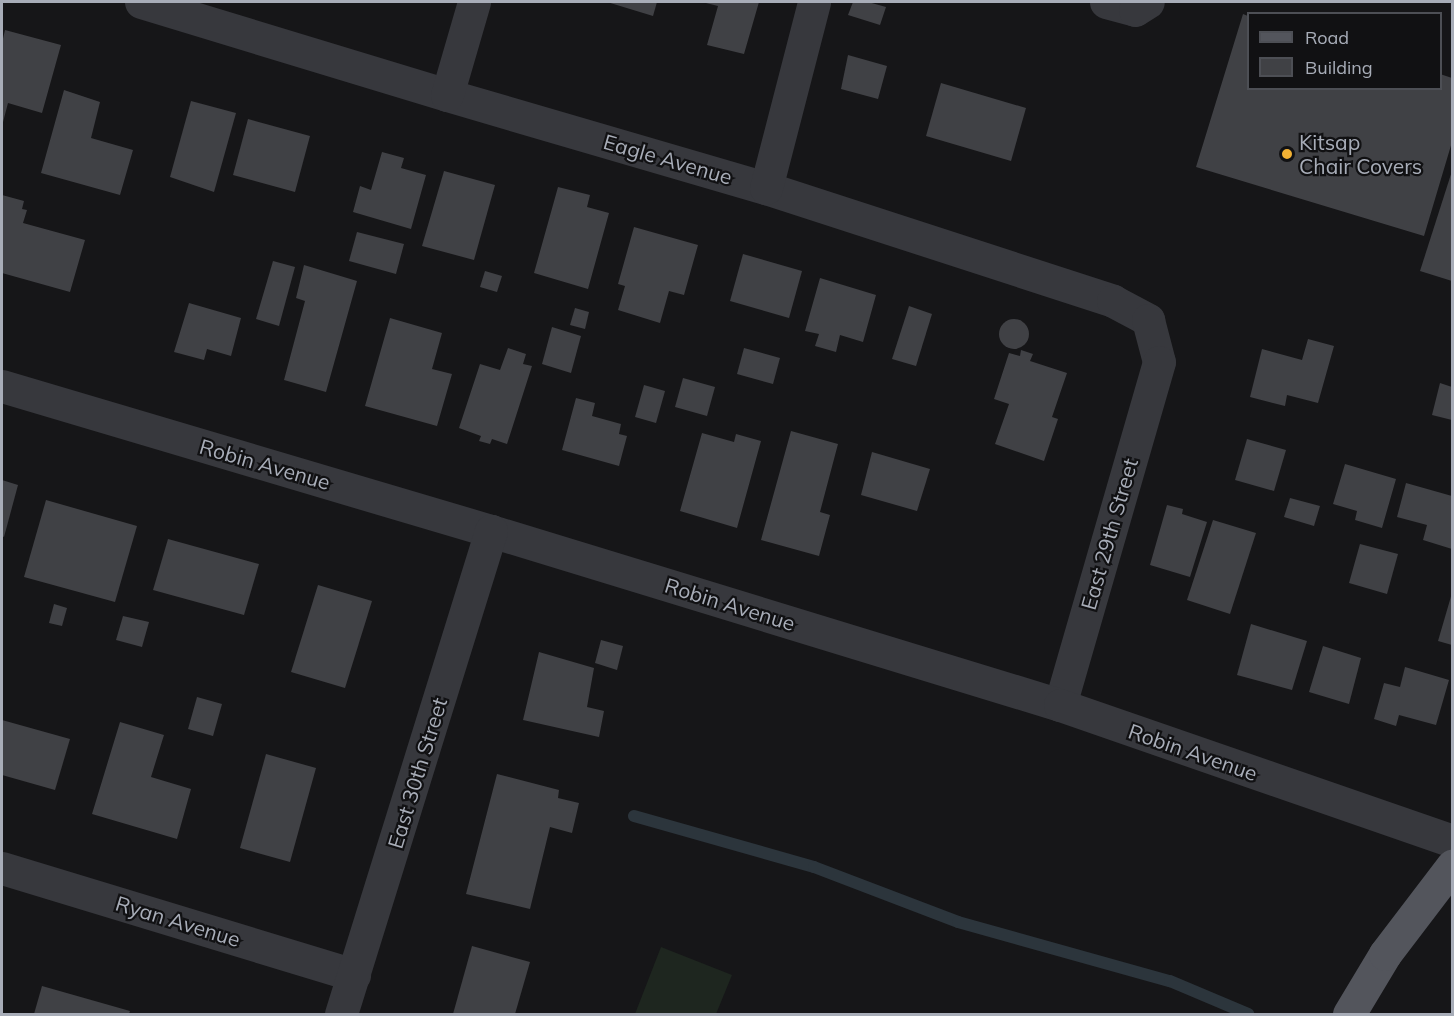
<!DOCTYPE html>
<html>
<head>
<meta charset="utf-8">
<style>
  body { margin:0 }
  #map { position:relative; width:1454px; height:1016px; overflow:hidden; background:#161618; font-family:Mulish,sans-serif }
  div>[style] { position:absolute }
  [style*='--x'] { left:calc(var(--x)*1px); top:calc(var(--y)*1px); width:calc(var(--w)*1px); rotate:calc(var(--a)*1deg) }
  .green>* { inset:0; background:#1e261f }
  .stream>* { height:12px; margin:-6px; padding:0 6px; transform-origin:6px; border-radius:6px; background:#2c353c }
  .building>* { inset:0; background:#404145 }
  .round { border-radius:50% }
  .minor>* { height:33px; margin:-16.5px; padding:0 16.5px; transform-origin:16.5px; border-radius:16.5px; background:#37383d }
  .major>* { height:33px; margin:-16.5px; padding:0 16.5px; transform-origin:16.5px; border-radius:16.5px; background:#53555c }
  .dots>* { width:16px; height:16px; translate:-50% -50%; box-sizing:border-box; border:3px solid #111113; border-radius:50% }
  span { translate:-50% -50%; white-space:nowrap; text-align:center; line-height:1.15; -webkit-text-stroke:4.5px #111113; paint-order:stroke }
  .poi-label { font-size:21px; color:#a8adb8 }
  .left { translate:0 -50%; text-align:left }
  .street-label { font-size:21px; color:#a8adb8 }
  .frame { position:absolute; inset:0; border:3px solid #a8adb8; pointer-events:none }
  .legend { position:absolute; left:1247px; top:12px; width:195px; height:78px; box-sizing:border-box; background:#111113; border:2px solid #4d4f55; margin:0; padding:8px 10px; list-style:none; font-size:18px; color:#a8adb8 }
  .legend li { display:flex; align-items:center; gap:12px; height:30px }
  .legend b { width:30px; border:2px solid #4d4f55 }
</style>
</head>
<body>
<div id="map">
  <div class="green">
    <div style="clip-path:polygon(661px 947px,732px 975px,716px 1014px,635px 1014px)"></div>
  </div>
  <div class="stream">
    <div style="--x:634;--y:816;--w:187;--a:15.8"></div>
    <div style="--x:814;--y:867;--w:154;--a:20.9"></div>
    <div style="--x:958;--y:922;--w:220;--a:15.6"></div>
    <div style="--x:1170;--y:981;--w:85;--a:22.9"></div>
  </div>
  <div class="building">
    <div style="clip-path:polygon(607px 2px,657px 2px,653px 16px)"></div>
    <div style="clip-path:polygon(702px 2px,759px 2px,744px 54px,707px 45px,718px 6px)"></div>
    <div style="clip-path:polygon(853px 2px,868px 2px,886px 7px,880px 25px,848px 15px)"></div>
    <div style="clip-path:polygon(1243px 14px,1248px 16px,1248px 88px,1440px 88px,1440px 74px,1452px 78px,1452px 142px,1424px 236px,1196px 167px)"></div>
    <div style="clip-path:polygon(5px 30px,61px 45px,42px 113px,8px 103px,2px 126px,2px 43px)"></div>
    <div style="clip-path:polygon(848px 55px,887px 66px,878px 99px,841px 89px)"></div>
    <div style="clip-path:polygon(941px 83px,1026px 108px,1011px 161px,926px 136px)"></div>
    <div style="clip-path:polygon(64px 90px,100px 102px,91px 138px,133px 150px,120px 195px,41px 173px)"></div>
    <div style="clip-path:polygon(191px 101px,236px 113px,214px 192px,170px 177px)"></div>
    <div style="clip-path:polygon(248px 119px,310px 136px,295px 192px,233px 175px)"></div>
    <div style="clip-path:polygon(382px 152px,404px 158px,401px 168px,426px 175px,411px 229px,353px 212px,360px 186px,371px 190px)"></div>
    <div style="clip-path:polygon(444px 171px,495px 185px,474px 260px,422px 246px)"></div>
    <div style="clip-path:polygon(1452px 171px,1452px 281px,1420px 271px)"></div>
    <div style="clip-path:polygon(558px 187px,590px 195px,587px 207px,609px 213px,588px 289px,534px 273px)"></div>
    <div style="clip-path:polygon(2px 195px,24px 201px,22px 209px,27px 210px,23px 223px,85px 240px,70px 292px,2px 273px)"></div>
    <div style="clip-path:polygon(634px 227px,698px 245px,684px 295px,669px 291px,660px 323px,618px 310px,625px 286px,618px 284px)"></div>
    <div style="clip-path:polygon(357px 232px,404px 244px,396px 274px,349px 261px)"></div>
    <div style="clip-path:polygon(743px 254px,802px 271px,789px 318px,730px 301px)"></div>
    <div style="clip-path:polygon(273px 261px,295px 267px,279px 326px,256px 319px)"></div>
    <div style="clip-path:polygon(304px 265px,357px 281px,326px 392px,284px 380px,305px 301px,296px 298px)"></div>
    <div style="clip-path:polygon(485px 271px,502px 276px,497px 292px,480px 287px)"></div>
    <div style="clip-path:polygon(820px 278px,876px 295px,863px 342px,840px 335px,836px 352px,815px 346px,819px 334px,805px 331px)"></div>
    <div style="clip-path:polygon(189px 303px,241px 318px,231px 356px,207px 349px,204px 360px,174px 352px)"></div>
    <div style="clip-path:polygon(909px 306px,932px 314px,916px 366px,892px 359px)"></div>
    <div style="clip-path:polygon(575px 308px,589px 312px,585px 329px,570px 325px)"></div>
    <div style="clip-path:polygon(390px 318px,442px 333px,432px 369px,452px 374px,437px 426px,365px 406px)"></div>
    <div class="round" style="left:999px;top:319px;width:30px;height:30px"></div>
    <div style="clip-path:polygon(552px 327px,581px 336px,571px 373px,542px 364px)"></div>
    <div style="clip-path:polygon(1308px 339px,1334px 346px,1318px 403px,1287px 395px,1285px 406px,1250px 397px,1262px 349px,1302px 360px)"></div>
    <div style="clip-path:polygon(508px 348px,526px 354px,523px 364px,532px 366px,507px 444px,492px 439px,490px 444px,479px 441px,481px 436px,459px 428px,480px 364px,500px 370px)"></div>
    <div style="clip-path:polygon(744px 348px,780px 358px,773px 384px,737px 374px)"></div>
    <div style="clip-path:polygon(1021px 350px,1033px 354px,1030px 361px,1067px 373px,1052px 417px,1058px 419px,1044px 461px,995px 444px,1009px 404px,994px 399px,1009px 353px,1020px 356px)"></div>
    <div style="clip-path:polygon(683px 378px,715px 387px,707px 416px,675px 407px)"></div>
    <div style="clip-path:polygon(1440px 383px,1452px 387px,1452px 420px,1432px 415px)"></div>
    <div style="clip-path:polygon(644px 385px,665px 391px,656px 423px,635px 417px)"></div>
    <div style="clip-path:polygon(576px 398px,595px 403px,592px 416px,621px 424px,619px 434px,627px 436px,619px 466px,562px 450px)"></div>
    <div style="clip-path:polygon(791px 431px,838px 444px,820px 512px,830px 515px,819px 556px,761px 540px)"></div>
    <div style="clip-path:polygon(702px 433px,734px 442px,736px 434px,761px 441px,737px 528px,680px 511px)"></div>
    <div style="clip-path:polygon(1247px 439px,1286px 450px,1274px 491px,1235px 480px)"></div>
    <div style="clip-path:polygon(872px 452px,930px 469px,917px 511px,861px 495px)"></div>
    <div style="clip-path:polygon(1345px 464px,1396px 479px,1382px 528px,1355px 520px,1357px 511px,1333px 504px)"></div>
    <div style="clip-path:polygon(2px 480px,18px 485px,4px 537px,2px 536px)"></div>
    <div style="clip-path:polygon(1406px 483px,1452px 496px,1452px 549px,1423px 540px,1427px 525px,1397px 517px)"></div>
    <div style="clip-path:polygon(1290px 498px,1320px 506px,1314px 526px,1284px 517px)"></div>
    <div style="clip-path:polygon(46px 500px,137px 526px,115px 602px,24px 577px)"></div>
    <div style="clip-path:polygon(1167px 505px,1183px 509px,1182px 514px,1207px 522px,1190px 577px,1150px 565px)"></div>
    <div style="clip-path:polygon(1213px 520px,1256px 533px,1230px 614px,1187px 600px)"></div>
    <div style="clip-path:polygon(168px 539px,259px 564px,244px 615px,153px 590px)"></div>
    <div style="clip-path:polygon(1360px 544px,1398px 554px,1387px 594px,1349px 583px)"></div>
    <div style="clip-path:polygon(318px 585px,372px 601px,345px 688px,291px 672px)"></div>
    <div style="clip-path:polygon(1452px 593px,1452px 645px,1438px 641px)"></div>
    <div style="clip-path:polygon(54px 604px,67px 608px,62px 626px,49px 623px)"></div>
    <div style="clip-path:polygon(123px 616px,149px 622px,142px 647px,116px 640px)"></div>
    <div style="clip-path:polygon(1251px 624px,1307px 641px,1292px 690px,1237px 675px)"></div>
    <div style="clip-path:polygon(601px 640px,623px 646px,617px 670px,595px 663px)"></div>
    <div style="clip-path:polygon(1323px 646px,1361px 658px,1349px 704px,1309px 692px)"></div>
    <div style="clip-path:polygon(539px 652px,594px 668px,587px 707px,604px 711px,599px 737px,523px 720px)"></div>
    <div style="clip-path:polygon(1405px 667px,1449px 680px,1436px 725px,1399px 715px,1396px 726px,1374px 719px,1384px 683px,1400px 687px)"></div>
    <div style="clip-path:polygon(197px 697px,222px 704px,213px 736px,188px 729px)"></div>
    <div style="clip-path:polygon(2px 720px,70px 739px,55px 790px,2px 775px)"></div>
    <div style="clip-path:polygon(120px 722px,164px 735px,151px 777px,191px 789px,177px 839px,92px 814px)"></div>
    <div style="clip-path:polygon(266px 754px,316px 768px,290px 862px,240px 848px)"></div>
    <div style="clip-path:polygon(497px 774px,559px 790px,558px 798px,579px 803px,572px 833px,550px 827px,530px 909px,466px 894px)"></div>
    <div style="clip-path:polygon(472px 946px,530px 962px,515px 1014px,453px 1014px)"></div>
    <div style="clip-path:polygon(42px 986px,130px 1011px,129px 1014px,34px 1014px)"></div>
  </div>
  <div class="minor">
    <div style="--x:141;--y:2;--w:320;--a:16.9"></div>
    <div style="--x:447;--y:95;--w:332;--a:16.3"></div>
    <div style="--x:766;--y:188;--w:365;--a:18"></div>
    <div style="--x:1113;--y:301;--w:40;--a:28"></div>
    <div style="--x:1148;--y:320;--w:43;--a:75.3"></div>
    <div style="--x:1159;--y:362;--w:357;--a:106.1"></div>
    <div style="--x:1106;--y:2;--w:30;--a:15"></div>
    <div style="--x:1135;--y:10;--w:15;--a:-32"></div>
    <div style="--x:447;--y:95;--w:97;--a:-73.8"></div>
    <div style="--x:766;--y:188;--w:192;--a:-75.5"></div>
    <div style="--x:2;--y:386;--w:510;--a:16.52"></div>
    <div style="--x:491;--y:531;--w:595;--a:17"></div>
    <div style="--x:1060;--y:705;--w:415;--a:19.1"></div>
    <div style="--x:2;--y:868;--w:368;--a:16.9"></div>
    <div style="--x:341;--y:1014;--w:506;--a:-72.75"></div>
  </div>
  <div class="major">
    <div style="--x:1349;--y:1014;--w:70;--a:-59"></div>
    <div style="--x:1385;--y:954;--w:111;--a:-52.7"></div>
  </div>
  <div class="dots">
    <div style="left:1287px;top:154px;background:#f2b134"></div>
  </div>
  <div class="poi-label">
    <span class="left" style="left:1299px;top:154px">Kitsap<br>Chair Covers</span>
  </div>
  <div class="street-label">
    <span style="left:668px;top:159px;rotate:16deg">Eagle Avenue</span>
    <span style="left:265px;top:464px;rotate:16deg">Robin Avenue</span>
    <span style="left:1109px;top:534px;rotate:-74deg">East 29th Street</span>
    <span style="left:730px;top:604px;rotate:17deg">Robin Avenue</span>
    <span style="left:1193px;top:752px;rotate:19deg">Robin Avenue</span>
    <span style="left:417px;top:773px;rotate:-73deg">East 30th Street</span>
    <span style="left:178px;top:921px;rotate:17deg">Ryan Avenue</span>
  </div>
  <div class="frame"></div>
  <ul class="legend">
  <li><b style="height:8px;background:#53555c"></b>Road</li>
  <li><b style="height:16px;background:#404145"></b>Building</li>
  </ul>
</div>
</body>
</html>
